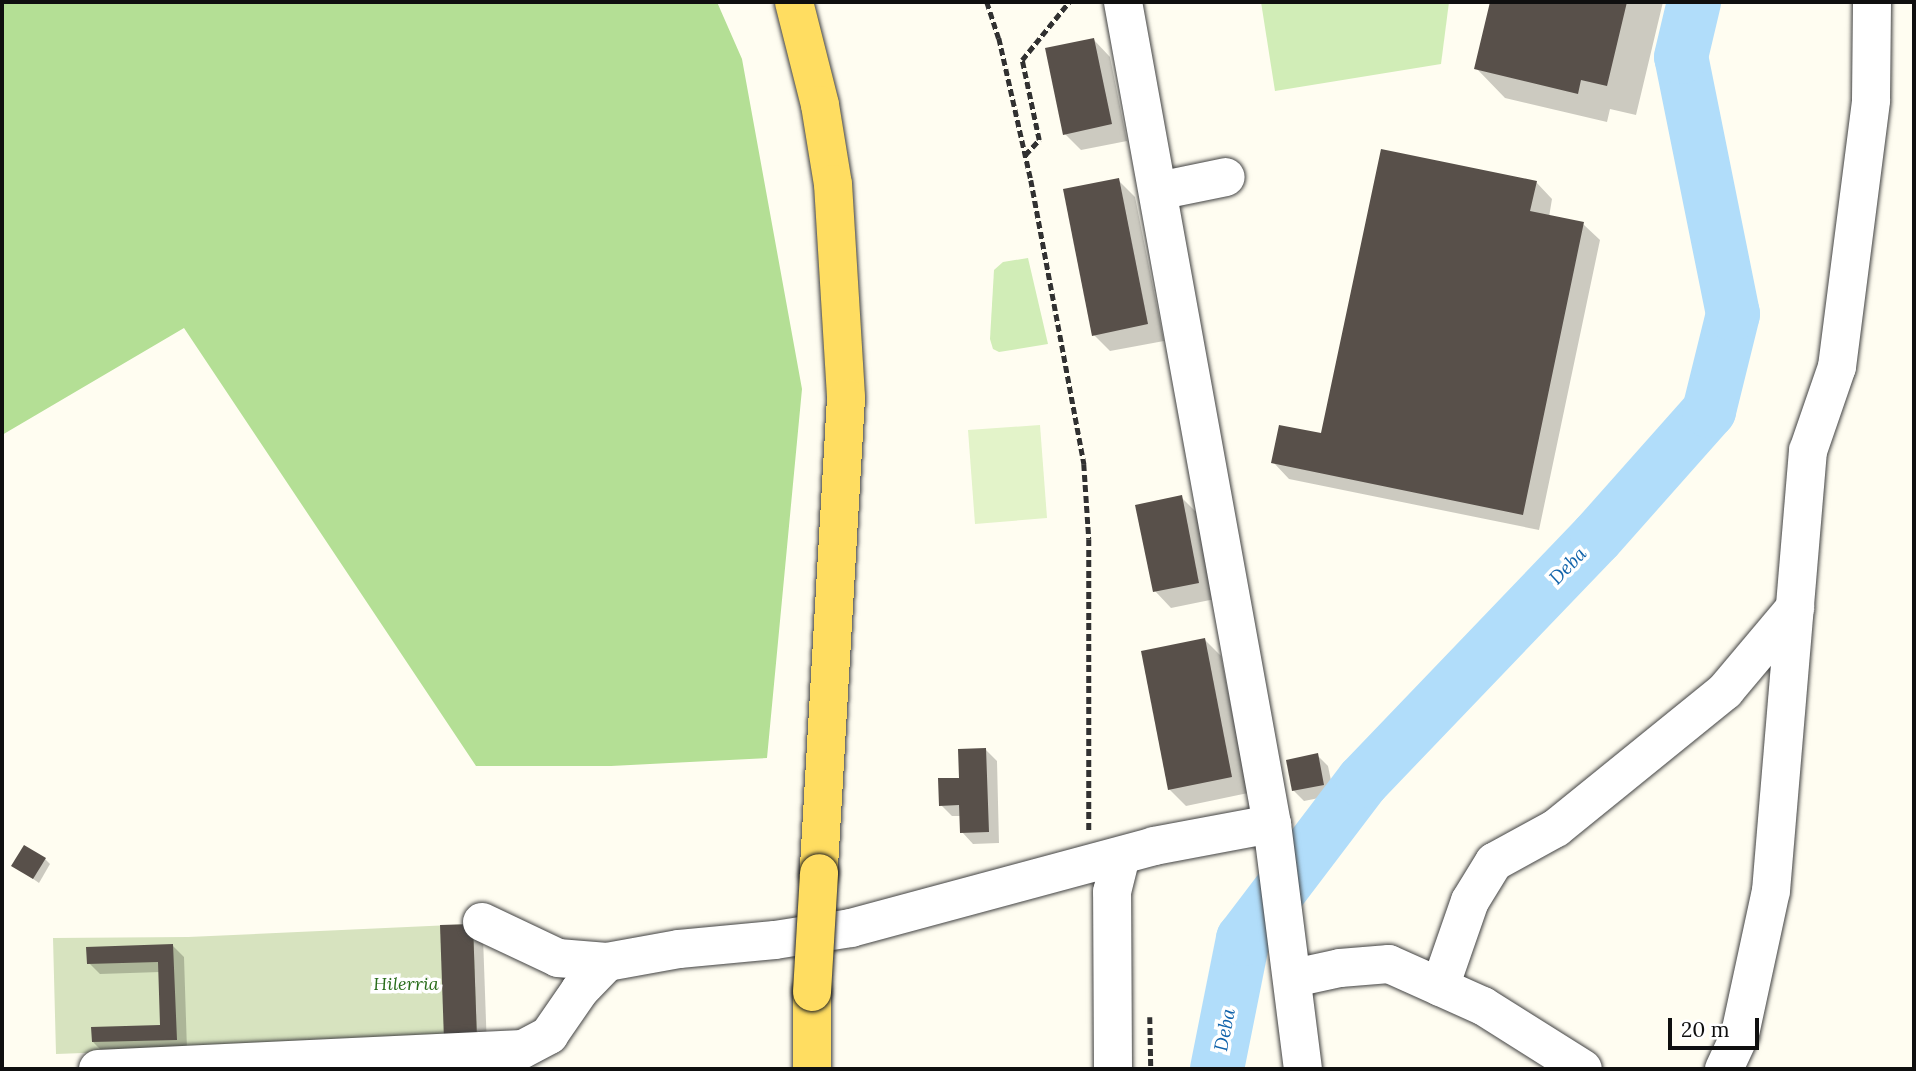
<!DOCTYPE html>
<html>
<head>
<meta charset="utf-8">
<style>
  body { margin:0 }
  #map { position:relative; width:1916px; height:1071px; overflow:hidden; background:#fffdf1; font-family:Lora,serif }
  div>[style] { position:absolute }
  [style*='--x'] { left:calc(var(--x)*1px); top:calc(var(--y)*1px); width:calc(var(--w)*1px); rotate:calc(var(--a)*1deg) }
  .green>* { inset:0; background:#d1edb7 }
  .forest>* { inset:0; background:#b4df95 }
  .cemetery>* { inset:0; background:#d7e3bf }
  .pitch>* { inset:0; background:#e3f3c9 }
  .shadow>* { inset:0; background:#0003 }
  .river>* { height:54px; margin:-27px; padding:0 27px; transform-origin:27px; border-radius:27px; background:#b1ddfa }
  .building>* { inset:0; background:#58504a }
  .path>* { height:4.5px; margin-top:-2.25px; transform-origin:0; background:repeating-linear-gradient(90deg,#313131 0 7px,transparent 0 10.5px) }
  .roads { filter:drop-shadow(0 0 2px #424242) drop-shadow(0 0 2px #424242) }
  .minor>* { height:38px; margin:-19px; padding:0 19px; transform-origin:19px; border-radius:19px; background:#fff }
  .major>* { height:38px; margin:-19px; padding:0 19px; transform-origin:19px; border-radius:19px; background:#ffdd61 }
  .bridges { filter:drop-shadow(0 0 2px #202020) drop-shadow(0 0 2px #202020) }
  .major-bridge>* { height:38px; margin:-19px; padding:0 19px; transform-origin:19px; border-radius:19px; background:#ffdd61 }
  span { translate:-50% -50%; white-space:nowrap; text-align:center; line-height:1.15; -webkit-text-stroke:7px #fff; paint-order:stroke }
  .park-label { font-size:18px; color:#286c1a; font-style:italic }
  .water-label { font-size:19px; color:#0f62aa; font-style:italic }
  .frame { position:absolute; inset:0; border:4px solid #0f0f0f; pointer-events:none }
  .scale { position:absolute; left:1668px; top:1018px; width:91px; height:32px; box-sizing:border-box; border:4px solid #0f0f0f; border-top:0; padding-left:9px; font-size:21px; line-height:24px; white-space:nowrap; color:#0f0f0f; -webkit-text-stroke:5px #fff; paint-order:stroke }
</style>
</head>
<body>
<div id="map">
  <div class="green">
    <div style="clip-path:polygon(1261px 2px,1449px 2px,1441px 64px,1275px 91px)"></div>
    <div style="clip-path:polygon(1028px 258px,1048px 344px,999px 352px,993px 349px,990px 339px,994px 270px,1003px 262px)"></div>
  </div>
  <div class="forest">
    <div style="clip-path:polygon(2px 2px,717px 2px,742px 59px,802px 389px,767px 758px,611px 766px,476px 766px,184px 328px,2px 435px)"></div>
  </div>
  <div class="cemetery">
    <div style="clip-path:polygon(473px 924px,477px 1039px,56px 1054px,53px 938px,188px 937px)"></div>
  </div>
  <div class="pitch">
    <div style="clip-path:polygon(1040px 425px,1047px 518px,975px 524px,968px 430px)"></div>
  </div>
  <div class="shadow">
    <div style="clip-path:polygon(1492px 2px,1663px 2px,1636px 115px,1610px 109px,1607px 122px,1505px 98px,1476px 68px)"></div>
    <div style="clip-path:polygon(1094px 40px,1110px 57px,1127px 141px,1081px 150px,1065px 134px)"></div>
    <div style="clip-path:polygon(1118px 180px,1135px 197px,1164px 341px,1110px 351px,1094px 335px)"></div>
    <div style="clip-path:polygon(1536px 182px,1552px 199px,1549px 217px,1583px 224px,1600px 240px,1539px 530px,1289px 479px,1273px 462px,1323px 436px)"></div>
    <div style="clip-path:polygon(1181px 497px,1198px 514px,1215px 599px,1171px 608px,1155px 591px)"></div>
    <div style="clip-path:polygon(1205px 640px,1221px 656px,1248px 793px,1186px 806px,1169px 789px)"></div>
    <div style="clip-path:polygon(986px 750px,997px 761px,999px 843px,973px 844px,962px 832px,961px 816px,952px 816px,941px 805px)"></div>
    <div style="clip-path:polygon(1317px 755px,1328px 766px,1334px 795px,1304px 801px,1293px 790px)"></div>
    <div style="clip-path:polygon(45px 859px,50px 864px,39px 883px,13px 865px)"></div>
    <div style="clip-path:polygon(442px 927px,483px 937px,487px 1049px,457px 1050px)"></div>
    <div style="clip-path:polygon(173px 946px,184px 957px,187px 1050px,104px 1053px,93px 1042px,162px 1026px,160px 972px,100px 974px,89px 963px)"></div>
  </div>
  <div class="river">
    <div style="--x:1217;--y:1069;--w:133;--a:-78.7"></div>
    <div style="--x:1243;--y:939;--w:198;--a:-52.8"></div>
    <div style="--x:1363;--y:781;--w:338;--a:-46.2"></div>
    <div style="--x:1597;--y:537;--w:169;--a:-48.4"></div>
    <div style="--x:1709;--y:411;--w:100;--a:-76.1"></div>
    <div style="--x:1733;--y:314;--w:262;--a:-101.4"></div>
    <div style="--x:1681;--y:57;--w:57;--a:-76.7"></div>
  </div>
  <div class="building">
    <div style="clip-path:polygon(1490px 2px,1627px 2px,1607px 86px,1581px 80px,1578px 94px,1474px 69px)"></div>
    <div style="clip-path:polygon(1094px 38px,1112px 124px,1063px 135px,1045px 48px)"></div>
    <div style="clip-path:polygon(1381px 149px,1537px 181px,1530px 211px,1584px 222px,1523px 515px,1271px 463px,1279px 425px,1321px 433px)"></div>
    <div style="clip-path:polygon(1119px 178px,1148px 324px,1092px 336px,1063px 189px)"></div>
    <div style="clip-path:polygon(1182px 495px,1199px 583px,1153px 592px,1135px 505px)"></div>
    <div style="clip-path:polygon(1205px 638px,1232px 777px,1168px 790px,1141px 651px)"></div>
    <div style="clip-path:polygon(986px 748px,989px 832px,960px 833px,959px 805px,939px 806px,938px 778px,959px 778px,958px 749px)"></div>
    <div style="clip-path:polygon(1318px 753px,1324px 785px,1292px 791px,1286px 760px)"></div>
    <div style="clip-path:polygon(24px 845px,46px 858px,33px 879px,11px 866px)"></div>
    <div style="clip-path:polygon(473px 924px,477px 1039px,444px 1040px,440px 925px)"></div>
    <div style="clip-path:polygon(173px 944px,177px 1040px,92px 1042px,91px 1027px,160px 1025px,158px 962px,87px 964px,86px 947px)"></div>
  </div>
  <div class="path">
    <div style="--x:987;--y:2;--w:38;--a:72"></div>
    <div style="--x:999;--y:38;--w:146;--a:77.3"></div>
    <div style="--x:1031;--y:180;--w:289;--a:79.4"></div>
    <div style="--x:1084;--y:464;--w:75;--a:86.2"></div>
    <div style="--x:1089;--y:539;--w:291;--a:90"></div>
    <div style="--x:1025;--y:155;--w:21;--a:-47"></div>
    <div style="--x:1039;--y:140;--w:82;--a:-102"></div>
    <div style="--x:1022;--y:60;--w:75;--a:-51"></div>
    <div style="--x:1150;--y:1017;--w:52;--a:88.9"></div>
  </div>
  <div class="roads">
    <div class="minor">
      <div style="--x:1123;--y:2;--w:835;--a:79.73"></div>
      <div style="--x:1272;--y:824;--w:247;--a:82.8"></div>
      <div style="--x:1158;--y:191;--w:69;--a:-11.6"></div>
      <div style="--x:482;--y:922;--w:84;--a:25.3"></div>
      <div style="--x:558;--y:958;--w:49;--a:4.7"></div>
      <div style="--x:607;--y:962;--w:73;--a:-10.2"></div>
      <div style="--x:679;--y:949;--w:96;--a:-5.4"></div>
      <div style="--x:775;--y:940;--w:77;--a:-9"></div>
      <div style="--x:851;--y:928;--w:314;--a:-15.1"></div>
      <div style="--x:1154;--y:846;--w:120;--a:-10.6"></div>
      <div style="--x:1294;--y:978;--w:47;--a:-12.3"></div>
      <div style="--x:1340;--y:968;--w:49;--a:-4.7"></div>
      <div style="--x:1389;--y:964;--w:103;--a:24.1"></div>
      <div style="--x:1483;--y:1006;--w:118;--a:32.2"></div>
      <div style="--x:1440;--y:987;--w:91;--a:-70.8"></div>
      <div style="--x:1470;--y:901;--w:46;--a:-58.4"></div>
      <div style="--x:1494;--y:862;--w:71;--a:-28.7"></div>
      <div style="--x:1556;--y:828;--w:218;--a:-39"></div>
      <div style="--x:1725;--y:691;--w:109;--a:-49.9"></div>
      <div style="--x:98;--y:1069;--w:425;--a:-2.7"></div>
      <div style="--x:523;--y:1049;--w:30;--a:-28"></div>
      <div style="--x:549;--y:1035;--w:55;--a:-55.4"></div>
      <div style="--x:580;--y:990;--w:39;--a:-46"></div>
      <div style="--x:1113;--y:1069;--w:177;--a:-90.3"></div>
      <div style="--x:1112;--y:892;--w:37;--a:-76"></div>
      <div style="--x:1724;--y:1069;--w:38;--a:-65"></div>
      <div style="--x:1740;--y:1034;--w:146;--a:-77.8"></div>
      <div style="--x:1771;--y:891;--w:442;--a:-85.2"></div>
      <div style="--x:1808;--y:451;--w:89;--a:-71"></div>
      <div style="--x:1837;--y:367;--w:269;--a:-82.7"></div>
      <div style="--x:1871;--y:100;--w:98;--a:-89.4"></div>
    </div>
    <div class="major">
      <div style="--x:794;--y:2;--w:106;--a:75.8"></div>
      <div style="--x:820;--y:105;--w:80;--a:80.7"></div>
      <div style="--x:833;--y:184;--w:214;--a:86.5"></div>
      <div style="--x:846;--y:398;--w:476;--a:93.3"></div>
      <div style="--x:812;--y:1069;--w:77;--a:-90"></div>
    </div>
  </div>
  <div class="bridges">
    <div class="major-bridge">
      <div style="--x:812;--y:992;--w:119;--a:-86.6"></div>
    </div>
  </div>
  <div class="park-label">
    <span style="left:406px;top:984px">Hilerria</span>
  </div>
  <div class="water-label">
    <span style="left:1568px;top:566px;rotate:-46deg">Deba</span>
    <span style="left:1225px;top:1030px;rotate:-79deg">Deba</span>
  </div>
  <div class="frame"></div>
  <div class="scale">20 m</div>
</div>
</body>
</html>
